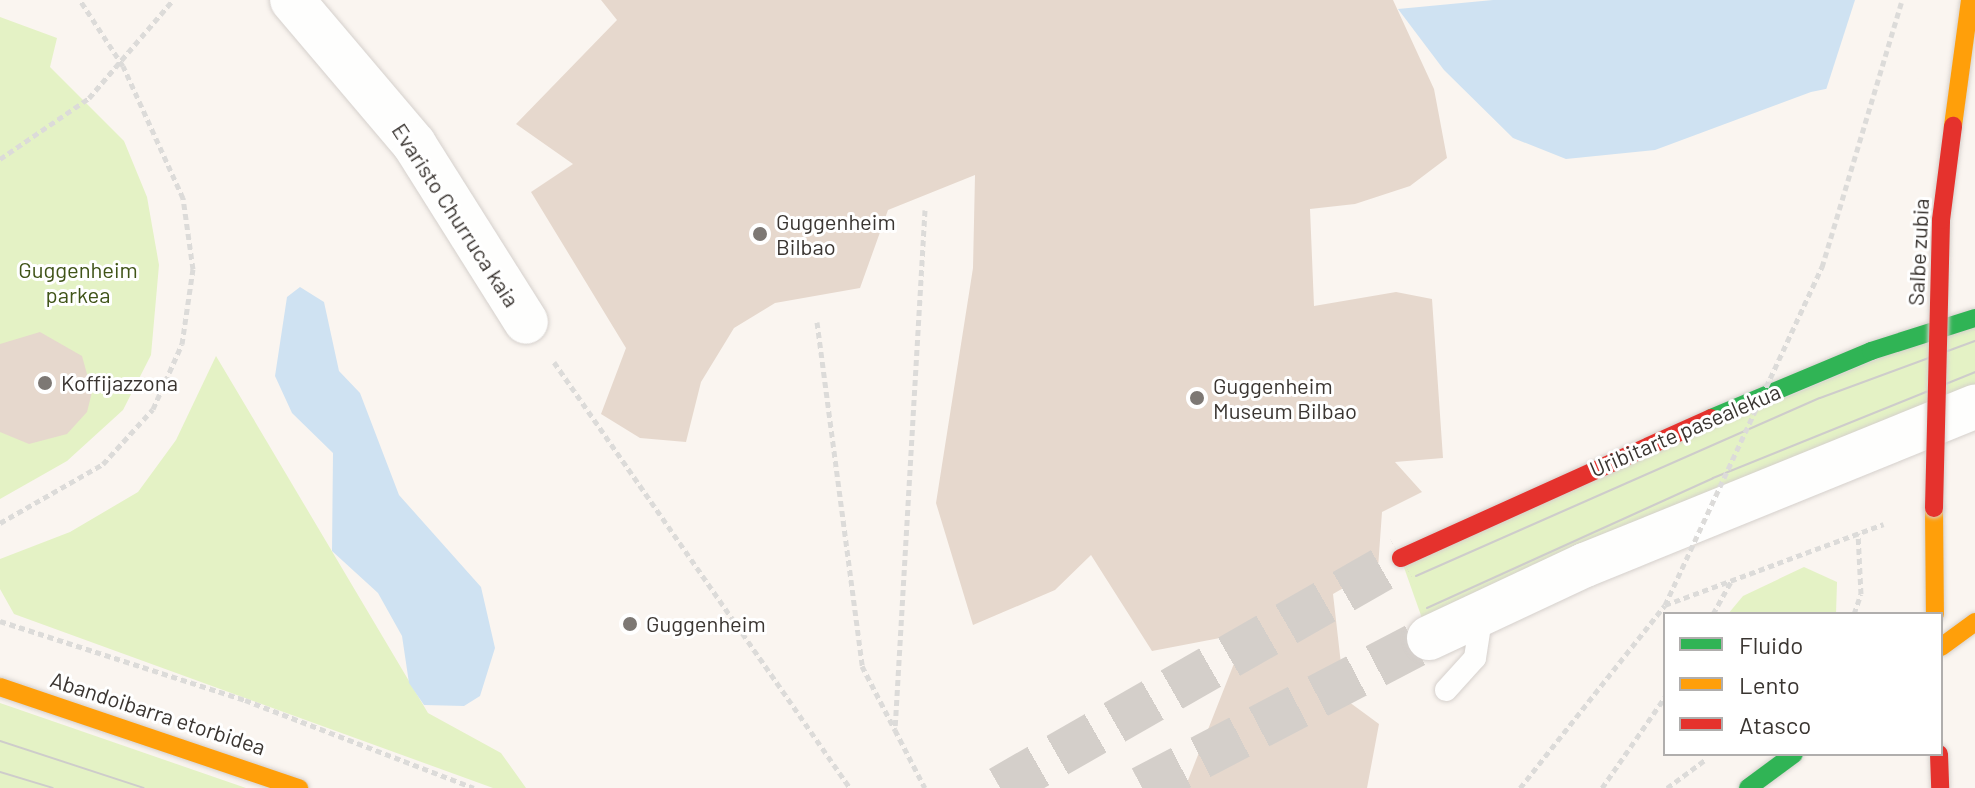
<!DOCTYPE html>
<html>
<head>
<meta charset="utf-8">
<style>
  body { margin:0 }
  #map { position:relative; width:1975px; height:788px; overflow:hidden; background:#faf5f0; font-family:Barlow,sans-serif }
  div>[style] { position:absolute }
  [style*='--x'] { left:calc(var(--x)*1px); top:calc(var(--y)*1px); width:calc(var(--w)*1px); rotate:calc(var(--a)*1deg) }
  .green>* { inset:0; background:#e4f2c5 }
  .water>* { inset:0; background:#cfe2f2 }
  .pier>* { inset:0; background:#faf5f0 }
  .building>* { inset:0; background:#e6d8cd }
  .street-tunnel>* { height:44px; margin-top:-22px; transform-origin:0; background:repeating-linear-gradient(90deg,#d4cfca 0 44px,transparent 0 66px) }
  .secondary-tunnel>* { height:44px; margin-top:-22px; transform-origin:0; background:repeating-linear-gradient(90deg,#d4cfca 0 44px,transparent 0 66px) }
  .path>* { height:5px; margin-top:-2.5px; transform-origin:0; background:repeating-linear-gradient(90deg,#dcdbd9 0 6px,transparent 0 10px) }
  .roads { filter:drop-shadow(0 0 2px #d5d0cc) drop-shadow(0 0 2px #d5d0cc) }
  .lane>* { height:22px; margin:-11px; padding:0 11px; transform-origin:11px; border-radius:11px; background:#fefefd }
  .street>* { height:44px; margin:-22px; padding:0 22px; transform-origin:22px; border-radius:22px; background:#fefefd }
  .fast>* { height:18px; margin:-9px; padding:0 9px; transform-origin:9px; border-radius:9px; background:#30b455 }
  .slow>* { height:18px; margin:-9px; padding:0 9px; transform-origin:9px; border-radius:9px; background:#ff9f0a }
  .jam>* { height:18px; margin:-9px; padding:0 9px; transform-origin:9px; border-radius:9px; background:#e5322d }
  .tram>* { height:2px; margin:-1px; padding:0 1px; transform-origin:1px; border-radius:1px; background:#cecccb }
  .path-bridge>* { height:5px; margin-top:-2.5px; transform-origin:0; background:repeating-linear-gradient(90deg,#dcdbd9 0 6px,transparent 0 10px) }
  .bridges { filter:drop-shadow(0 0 2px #d5d0cc) drop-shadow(0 0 2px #d5d0cc) }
  .slow-bridge>* { height:18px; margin:-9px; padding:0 9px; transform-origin:9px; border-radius:9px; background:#ff9f0a }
  .jam-bridge>* { height:18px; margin:-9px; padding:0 9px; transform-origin:9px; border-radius:9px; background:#e5322d }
  .dots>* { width:22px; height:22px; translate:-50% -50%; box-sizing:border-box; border:4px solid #fff; border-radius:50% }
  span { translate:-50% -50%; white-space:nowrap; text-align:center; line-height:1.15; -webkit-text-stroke:6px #fff; paint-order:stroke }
  .street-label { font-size:22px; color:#3a3531 }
  .poi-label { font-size:22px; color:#3a3531 }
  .left { translate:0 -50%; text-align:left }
  .park-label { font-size:22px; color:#405418 }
  .legend { position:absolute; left:1663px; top:612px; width:280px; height:144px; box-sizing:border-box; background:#fff; border:2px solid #b0aead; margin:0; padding:10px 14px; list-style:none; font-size:24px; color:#3a3531 }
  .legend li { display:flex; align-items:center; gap:16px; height:40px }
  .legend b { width:40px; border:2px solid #b0aead }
</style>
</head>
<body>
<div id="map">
  <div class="green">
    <div style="clip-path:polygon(0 17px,57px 38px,50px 67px,124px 141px,147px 197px,159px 265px,151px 355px,123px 410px,67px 461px,0 499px)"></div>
    <div style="clip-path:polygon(1975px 318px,1975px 408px,1429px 638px,1401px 559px)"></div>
    <div style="clip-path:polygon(216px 356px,428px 713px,501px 753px,526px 788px,493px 788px,14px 614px,0 589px,0 559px,70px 532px,138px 492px,176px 440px)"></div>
    <div style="clip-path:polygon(1804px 567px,1837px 582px,1836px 614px,1728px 614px,1743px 596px)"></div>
    <div style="clip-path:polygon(0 703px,246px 788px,0 788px)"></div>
  </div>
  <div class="water">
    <div style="clip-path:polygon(1493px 0,1975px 0,1908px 72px,1811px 92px,1655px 150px,1566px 159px,1513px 138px,1444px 70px,1398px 9px)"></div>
    <div style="clip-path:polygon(300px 287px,324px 302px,339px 371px,360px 393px,399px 495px,481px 587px,495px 648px,480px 696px,464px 706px,424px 705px,409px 683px,402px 636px,378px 593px,332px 551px,333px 453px,292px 413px,275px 376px,287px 297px)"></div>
  </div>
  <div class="pier">
    <div style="clip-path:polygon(1855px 0,1975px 0,1975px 70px,1825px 93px)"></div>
  </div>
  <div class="building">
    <div style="clip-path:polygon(601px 0,1393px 0,1434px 89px,1447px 158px,1410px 186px,1355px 204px,1310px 209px,1314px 306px,1396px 292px,1432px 299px,1443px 458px,1395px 462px,1422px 492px,1382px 512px,1378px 568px,1333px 594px,1345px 699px,1379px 724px,1367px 788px,1185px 788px,1246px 633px,1152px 651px,1091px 555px,1055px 590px,973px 625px,936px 503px,973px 268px,975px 175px,888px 210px,860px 288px,775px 303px,734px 328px,701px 382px,686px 442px,640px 438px,601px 414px,626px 348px,531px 192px,573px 164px,516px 124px,617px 20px)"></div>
    <div style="clip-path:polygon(40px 332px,82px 356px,92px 392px,87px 412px,67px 434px,29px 444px,0 432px,0 344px)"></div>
  </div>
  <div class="street-tunnel">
    <div style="--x:1142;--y:788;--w:324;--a:-27.6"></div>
  </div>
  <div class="secondary-tunnel">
    <div style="--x:1000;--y:788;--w:462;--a:-29.8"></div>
  </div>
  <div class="path">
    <div style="--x:0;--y:159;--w:108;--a:-34.4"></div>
    <div style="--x:89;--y:98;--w:129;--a:-49.4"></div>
    <div style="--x:925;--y:210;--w:521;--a:93.3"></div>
    <div style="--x:895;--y:730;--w:65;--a:62.7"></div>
    <div style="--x:817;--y:322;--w:347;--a:82.5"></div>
    <div style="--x:862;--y:666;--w:72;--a:62.7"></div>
    <div style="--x:554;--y:362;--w:519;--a:55.21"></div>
    <div style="--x:0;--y:523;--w:119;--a:-29.8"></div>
    <div style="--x:103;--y:464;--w:74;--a:-47.7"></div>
    <div style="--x:153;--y:409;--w:71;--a:-66"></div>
    <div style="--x:182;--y:344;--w:76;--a:-81.7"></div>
    <div style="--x:193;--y:269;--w:72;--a:-98"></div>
    <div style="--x:183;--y:198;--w:145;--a:-114.4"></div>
    <div style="--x:123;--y:66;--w:79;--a:-123.1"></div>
    <div style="--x:1713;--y:614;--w:38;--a:-61"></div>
    <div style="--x:1854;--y:614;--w:21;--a:-71"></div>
    <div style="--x:1861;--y:594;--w:61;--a:-92.8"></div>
    <div style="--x:0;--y:621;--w:257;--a:17.9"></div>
    <div style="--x:245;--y:700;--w:245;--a:21"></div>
    <div style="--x:1520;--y:788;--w:233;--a:-51.6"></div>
    <div style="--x:1665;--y:605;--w:233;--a:-20.3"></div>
    <div style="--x:1602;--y:788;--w:111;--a:-55.3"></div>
    <div style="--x:1667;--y:788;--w:47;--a:-36.4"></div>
  </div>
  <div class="roads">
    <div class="lane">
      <div style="--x:1446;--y:690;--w:43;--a:-47.8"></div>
      <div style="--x:1475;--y:658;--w:46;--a:-81.2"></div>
    </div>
    <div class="street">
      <div style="--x:292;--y:0;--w:189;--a:49.7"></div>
      <div style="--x:414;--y:144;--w:210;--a:57.8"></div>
      <div style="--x:1429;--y:638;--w:172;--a:-25.1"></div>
      <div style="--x:1585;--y:565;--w:421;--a:-22.1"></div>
    </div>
    <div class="fast">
      <div style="--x:1711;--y:418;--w:173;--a:-22.7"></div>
      <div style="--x:1871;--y:351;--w:109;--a:-17.6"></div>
      <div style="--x:1748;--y:788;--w:57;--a:-36.5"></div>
    </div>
    <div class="slow">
      <div style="--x:1934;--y:508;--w:106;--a:89.5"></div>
      <div style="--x:1941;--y:647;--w:42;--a:-36.3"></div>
      <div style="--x:0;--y:687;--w:316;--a:18.7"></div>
    </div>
    <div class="jam">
      <div style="--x:1401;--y:558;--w:340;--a:-24.3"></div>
      <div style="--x:1939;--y:754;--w:34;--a:88"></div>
    </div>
  </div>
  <div class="tram">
    <div style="--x:1416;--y:576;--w:441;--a:-23.8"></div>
    <div style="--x:1820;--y:398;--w:165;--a:-20.2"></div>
    <div style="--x:1427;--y:608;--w:314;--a:-24.4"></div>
    <div style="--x:1713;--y:478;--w:283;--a:-22"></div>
    <div style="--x:0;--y:741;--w:151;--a:18.1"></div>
    <div style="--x:0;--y:772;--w:55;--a:16.8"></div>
  </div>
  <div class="path-bridge">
    <div style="--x:1665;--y:605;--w:373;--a:-65.1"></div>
    <div style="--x:1822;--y:267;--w:279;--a:-73.3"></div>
  </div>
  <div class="bridges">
    <div class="slow-bridge">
      <div style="--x:1953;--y:126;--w:127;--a:-82.3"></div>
    </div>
    <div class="jam-bridge">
      <div style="--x:1934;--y:508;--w:288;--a:-88.6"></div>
      <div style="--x:1941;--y:220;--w:95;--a:-82.7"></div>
    </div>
  </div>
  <div class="dots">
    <div style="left:760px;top:234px;background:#7d7874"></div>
    <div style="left:45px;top:383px;background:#7d7874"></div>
    <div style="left:1197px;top:398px;background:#7d7874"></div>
    <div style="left:630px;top:624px;background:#7d7874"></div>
  </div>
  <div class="street-label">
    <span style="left:456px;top:215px;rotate:57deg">Evaristo Churruca kaia</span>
    <span style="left:1918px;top:252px;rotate:-87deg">Salbe zubia</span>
    <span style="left:1685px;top:430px;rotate:-23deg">Uribitarte pasealekua</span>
    <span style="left:158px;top:713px;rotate:18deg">Abandoibarra etorbidea</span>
  </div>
  <div class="poi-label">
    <span class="left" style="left:776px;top:234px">Guggenheim<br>Bilbao</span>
    <span class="left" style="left:61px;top:383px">Koffijazzona</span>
    <span class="left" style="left:1213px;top:398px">Guggenheim<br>Museum Bilbao</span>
    <span class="left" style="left:646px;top:624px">Guggenheim</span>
  </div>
  <div class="park-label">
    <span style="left:78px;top:282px">Guggenheim<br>parkea</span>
  </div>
  <ul class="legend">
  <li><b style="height:10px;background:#30b455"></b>Fluido</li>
  <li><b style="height:10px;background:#ff9f0a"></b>Lento</li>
  <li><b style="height:10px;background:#e5322d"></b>Atasco</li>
  </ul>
</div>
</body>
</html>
